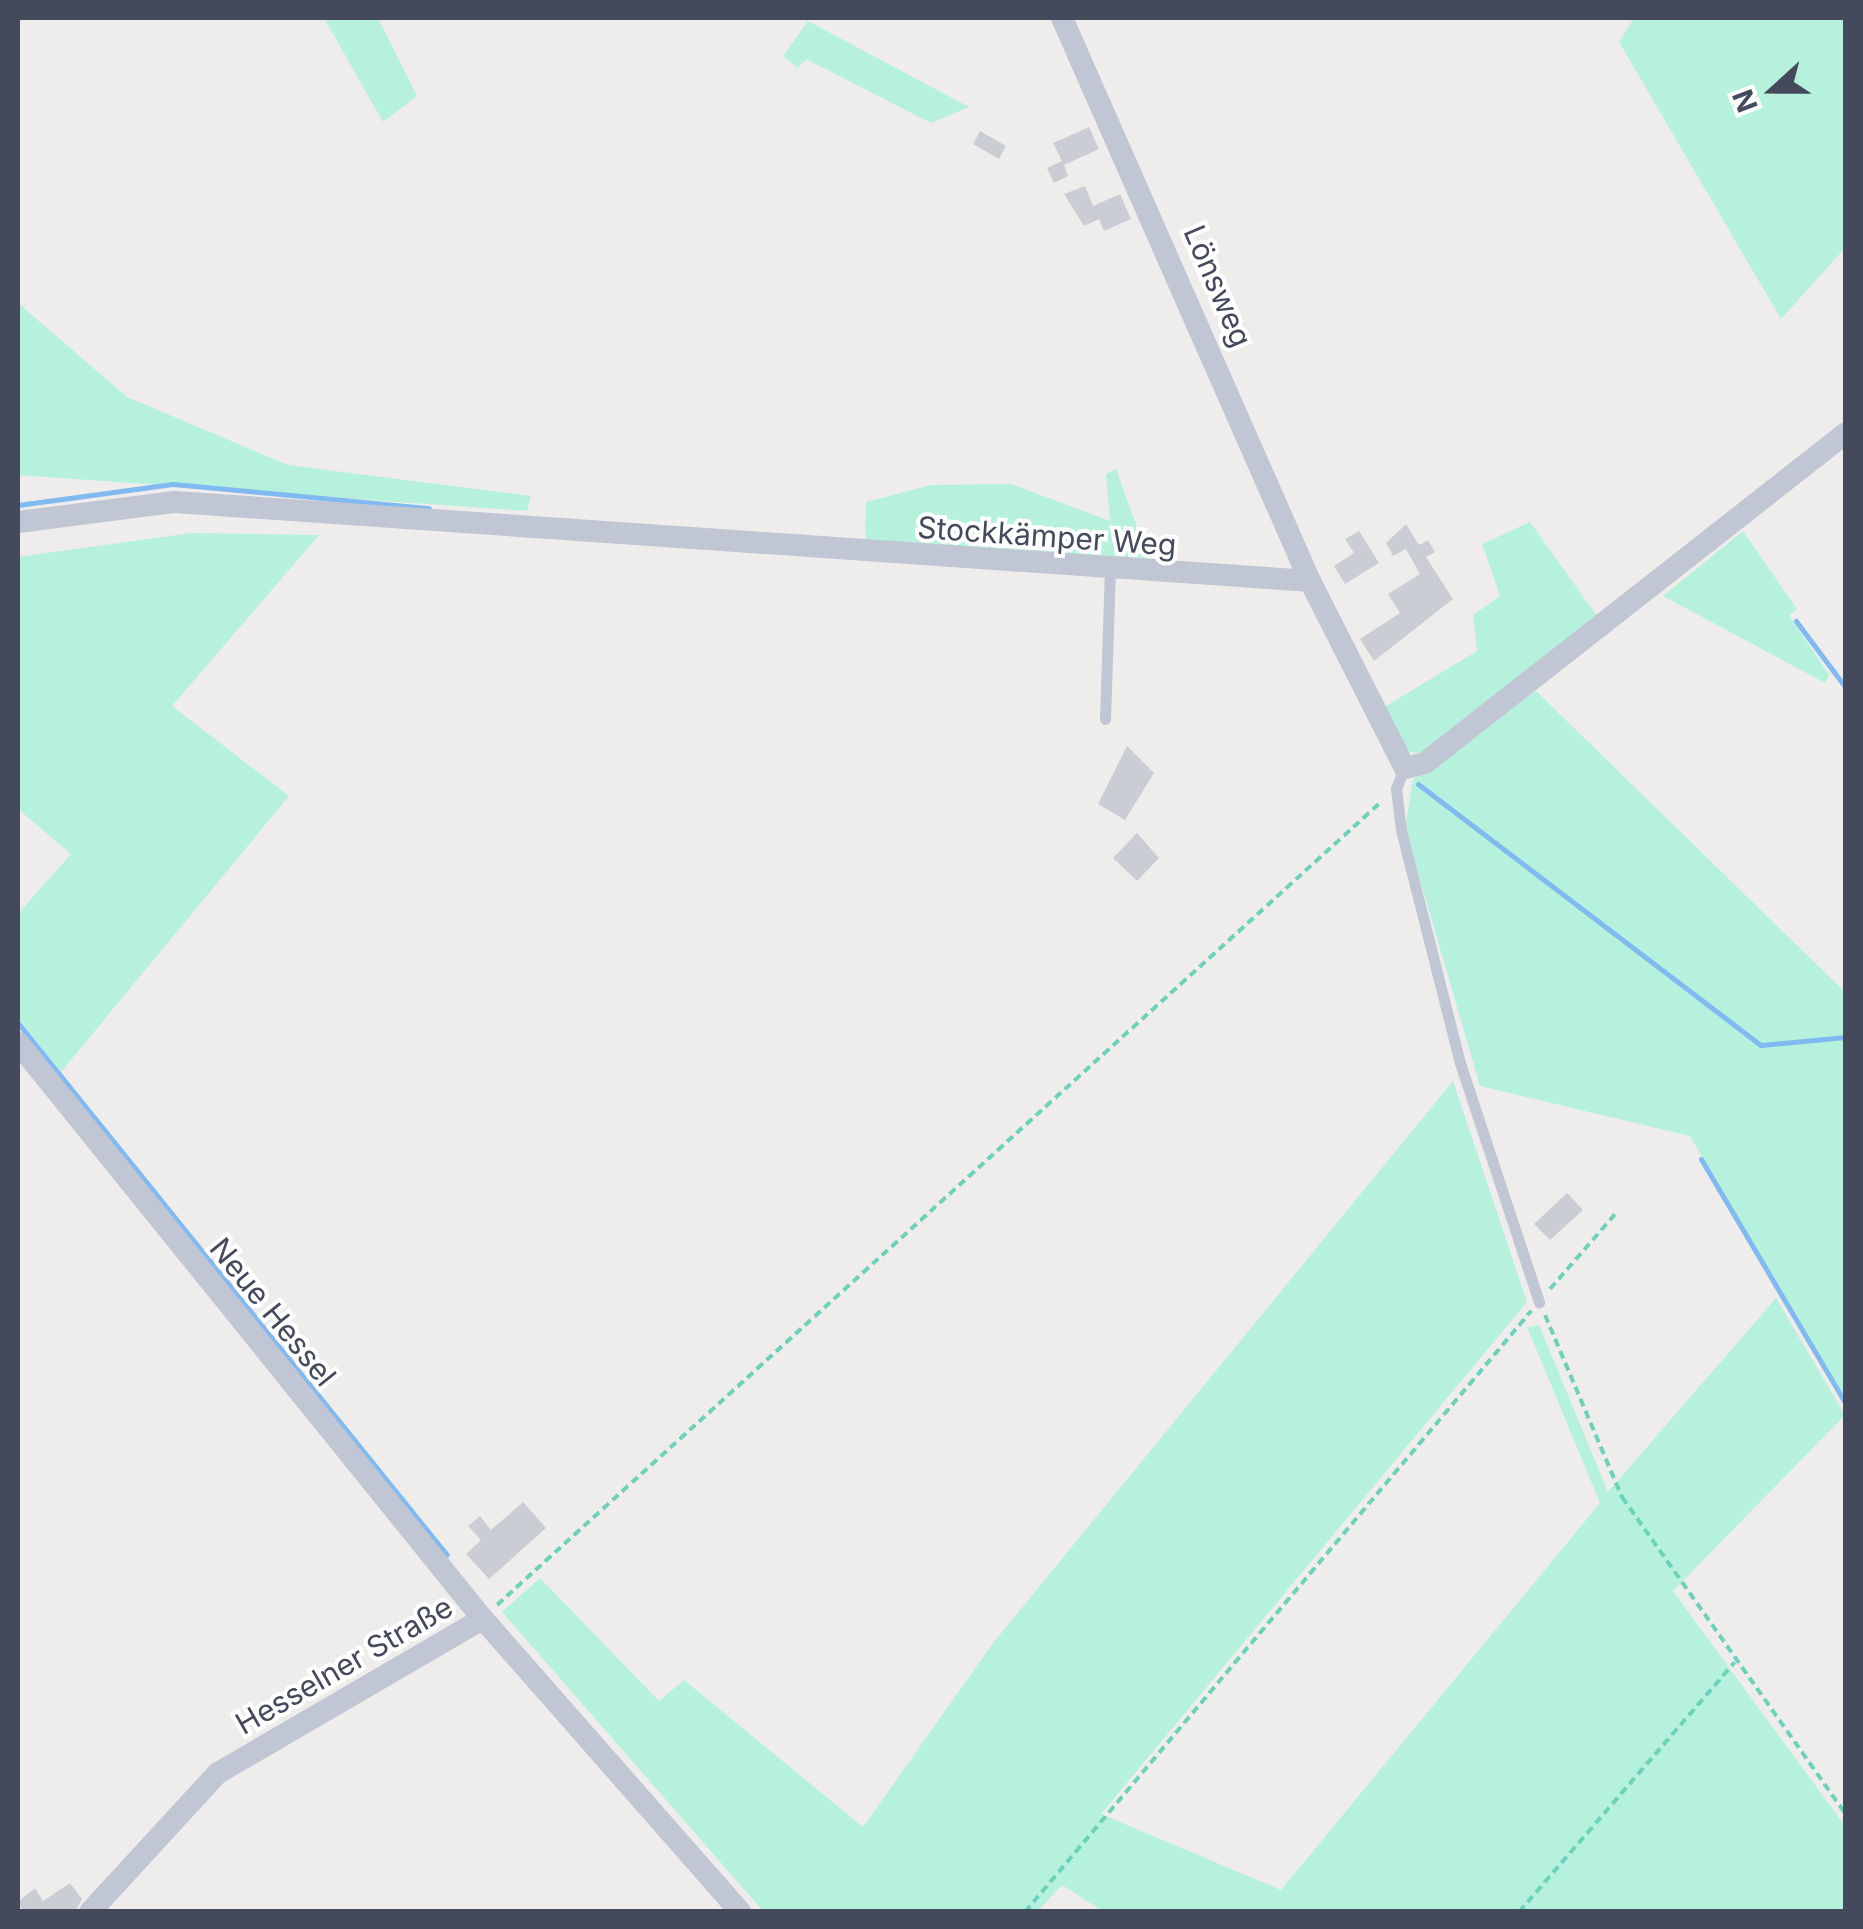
<!DOCTYPE html>
<html>
<head>
<meta charset="utf-8">
<style>
  body { margin:0 }
  #map { position:relative; width:1863px; height:1929px; overflow:hidden; background:#efedec; font-family:Inter,sans-serif }
  div>[style] { position:absolute }
  [style*='--x'] { left:calc(var(--x)*1px); top:calc(var(--y)*1px); width:calc(var(--w)*1px); rotate:calc(var(--a)*1deg) }
  .green>* { inset:0; background:#b6f1dd }
  .stream>* { height:5px; margin:-2.5px; padding:0 2.5px; transform-origin:2.5px; border-radius:2.5px; background:#80baf1 }
  .building>* { inset:0; background:#cbcdd5 }
  .path>* { height:4px; margin-top:-2px; transform-origin:0; background:repeating-linear-gradient(90deg,#6dd1bb 0 8px,transparent 0 13px) }
  .service>* { height:11px; margin:-5.5px; padding:0 5.5px; transform-origin:5.5px; border-radius:5.5px; background:#c1c6d5 }
  .minor>* { height:22px; margin:-11px; padding:0 11px; transform-origin:11px; border-radius:11px; background:#c1c6d5 }
  span { translate:-50% -50%; white-space:nowrap; text-align:center; line-height:1.15; -webkit-text-stroke:8px #fff; paint-order:stroke }
  .street-label { font-size:30px; color:#44495b }
  .frame { position:absolute; inset:0; border:20px solid #44495b; pointer-events:none }
  .north { position:absolute; left:1723px; top:40px; width:100px; height:100px; -webkit-text-stroke:8px #fff; paint-order:stroke; rotate:249deg; font-size:28px; font-weight:700; line-height:40px; text-align:center; color:#44495b }
  .north::after { content:''; display:block; margin:auto; width:35px; height:45px; background:#44495b; clip-path:polygon(50% 0,100% 100%,50% 72%,0 100%) }
</style>
</head>
<body>
<div id="map">
  <div class="green">
    <div style="clip-path:polygon(324px 18px,378px 18px,417px 96px,383px 122px)"></div>
    <div style="clip-path:polygon(1634px 18px,1845px 18px,1845px 248px,1781px 319px,1619px 42px)"></div>
    <div style="clip-path:polygon(808px 21px,969px 107px,931px 123px,806px 59px,798px 68px,783px 56px)"></div>
    <div style="clip-path:polygon(18px 303px,127px 397px,288px 465px,531px 496px,527px 511px,18px 475px)"></div>
    <div style="clip-path:polygon(1116px 469px,1151px 566px,865px 547px,866px 502px,931px 485px,1011px 484px,1110px 521px,1106px 474px)"></div>
    <div style="clip-path:polygon(1530px 522px,1597px 616px,1425px 754px,1404px 751px,1386px 706px,1477px 651px,1473px 615px,1500px 596px,1482px 544px)"></div>
    <div style="clip-path:polygon(1743px 531px,1797px 609px,1789px 615px,1829px 675px,1825px 683px,1663px 596px)"></div>
    <div style="clip-path:polygon(191px 533px,319px 535px,172px 706px,289px 796px,61px 1072px,18px 1018px,18px 914px,71px 854px,18px 809px,18px 557px)"></div>
    <div style="clip-path:polygon(1536px 691px,1845px 992px,1845px 1398px,1690px 1136px,1480px 1086px,1405px 828px,1413px 779px)"></div>
    <div style="clip-path:polygon(1453px 1081px,1527px 1302px,1101px 1814px,1281px 1890px,1600px 1503px,1527px 1327px,1539px 1325px,1608px 1492px,1776px 1298px,1845px 1415px,1673px 1591px,1845px 1826px,1845px 1911px,1104px 1912px,1062px 1885px,1038px 1911px,763px 1911px,502px 1612px,540px 1578px,659px 1701px,684px 1680px,863px 1827px,993px 1643px)"></div>
  </div>
  <div class="stream">
    <div style="--x:18;--y:505;--w:156;--a:-7.7"></div>
    <div style="--x:173;--y:484;--w:257;--a:5.4"></div>
    <div style="--x:1796;--y:621;--w:84;--a:53.3"></div>
    <div style="--x:1418;--y:784;--w:431;--a:37.3"></div>
    <div style="--x:1761;--y:1045;--w:85;--a:-5.4"></div>
    <div style="--x:18;--y:1023;--w:683;--a:51.12"></div>
    <div style="--x:1701;--y:1159;--w:285;--a:59.4"></div>
  </div>
  <div class="building">
    <div style="clip-path:polygon(1089px 127px,1099px 149px,1064px 165px,1068px 176px,1054px 183px,1047px 168px,1062px 161px,1053px 143px)"></div>
    <div style="clip-path:polygon(980px 131px,1006px 146px,999px 159px,973px 144px)"></div>
    <div style="clip-path:polygon(1085px 186px,1093px 206px,1120px 194px,1131px 219px,1104px 231px,1099px 219px,1084px 226px,1064px 194px)"></div>
    <div style="clip-path:polygon(1406px 524px,1419px 545px,1428px 540px,1435px 552px,1426px 557px,1453px 599px,1374px 661px,1360px 639px,1400px 613px,1388px 594px,1420px 574px,1406px 549px,1393px 556px,1386px 543px)"></div>
    <div style="clip-path:polygon(1359px 531px,1379px 563px,1345px 584px,1334px 566px,1354px 553px,1345px 539px)"></div>
    <div style="clip-path:polygon(1127px 746px,1154px 773px,1125px 820px,1098px 804px)"></div>
    <div style="clip-path:polygon(1137px 833px,1159px 858px,1137px 881px,1113px 858px)"></div>
    <div style="clip-path:polygon(1567px 1193px,1583px 1210px,1550px 1240px,1534px 1224px)"></div>
    <div style="clip-path:polygon(523px 1502px,546px 1528px,489px 1579px,466px 1554px,481px 1540px,468px 1526px,480px 1516px,491px 1530px)"></div>
    <div style="clip-path:polygon(70px 1883px,82px 1899px,75px 1912px,24px 1912px,18px 1902px,35px 1888px,43px 1901px)"></div>
  </div>
  <div class="path">
    <div style="--x:1550;--y:1289;--w:102;--a:-49"></div>
    <div style="--x:1545;--y:1315;--w:198;--a:67.1"></div>
    <div style="--x:1622;--y:1497;--w:389;--a:54.8"></div>
    <div style="--x:497;--y:1605;--w:1196;--a:-42.25"></div>
    <div style="--x:1025;--y:1912;--w:786;--a:-49.9"></div>
    <div style="--x:1519;--y:1912;--w:330;--a:-49.2"></div>
  </div>
  <div class="service">
    <div style="--x:1105;--y:719;--w:147;--a:-88.1"></div>
    <div style="--x:1404;--y:768;--w:22;--a:111"></div>
    <div style="--x:1396;--y:789;--w:41;--a:83"></div>
    <div style="--x:1401;--y:830;--w:240;--a:75.8"></div>
    <div style="--x:1460;--y:1063;--w:252;--a:71.7"></div>
  </div>
  <div class="minor">
    <div style="--x:1062;--y:18;--w:615;--a:66.23"></div>
    <div style="--x:1310;--y:581;--w:210;--a:63.1"></div>
    <div style="--x:1405;--y:768;--w:21;--a:-14"></div>
    <div style="--x:1425;--y:763;--w:535;--a:-38.09"></div>
    <div style="--x:18;--y:522;--w:158;--a:-7.3"></div>
    <div style="--x:175;--y:502;--w:1138;--a:3.98"></div>
    <div style="--x:18;--y:1043;--w:740;--a:51.09"></div>
    <div style="--x:483;--y:1619;--w:390;--a:48.7"></div>
    <div style="--x:90;--y:1912;--w:189;--a:-47.4"></div>
    <div style="--x:218;--y:1773;--w:306;--a:-30.2"></div>
  </div>
  <div class="street-label">
    <span style="left:1218px;top:286px;rotate:67deg">Lönsweg</span>
    <span style="left:1047px;top:536px;rotate:4deg">Stockkämper Weg</span>
    <span style="left:273px;top:1312px;rotate:51deg">Neue Hessel</span>
    <span style="left:344px;top:1665px;rotate:-30deg">Hesselner Straße</span>
  </div>
  <div class="frame"></div>
  <div class="north">N</div>
</div>
</body>
</html>
